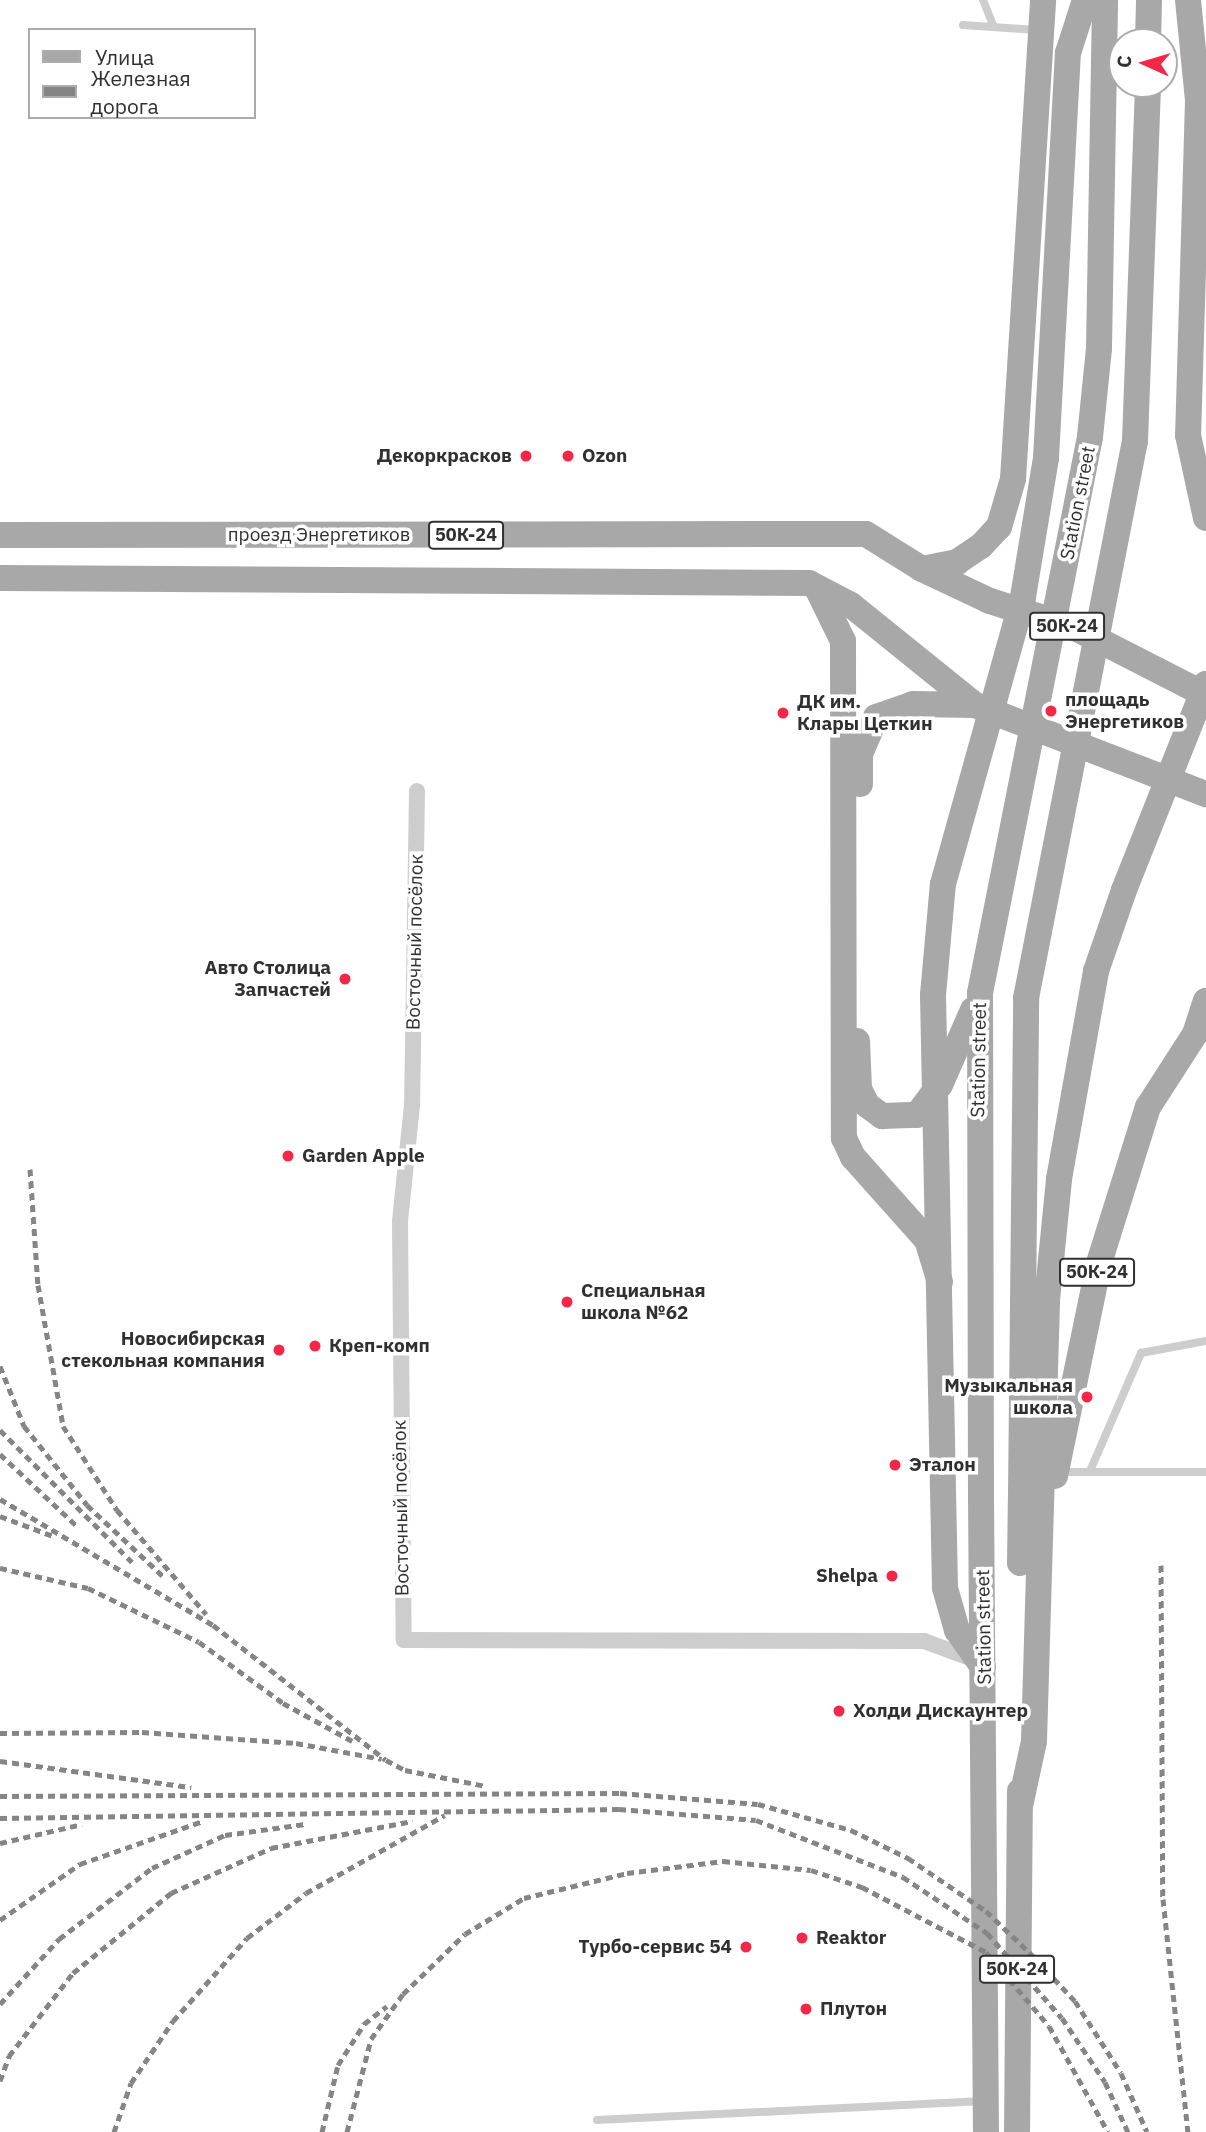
<!DOCTYPE html>
<html>
<head>
<meta charset="utf-8">
<style>
  body { margin:0 }
  #map { position:relative; width:1206px; height:2132px; overflow:hidden; background:#fff; font-family:"IBM Plex Sans",sans-serif }
  div>[style] { position:absolute }
  [style*='--x'] { left:calc(var(--x)*1px); top:calc(var(--y)*1px); width:calc(var(--w)*1px); rotate:calc(var(--a)*1deg) }
  .lane>* { height:8px; margin:-4px; padding:0 4px; transform-origin:4px; border-radius:4px; background:#cdcdcd }
  .street>* { height:16px; margin:-8px; padding:0 8px; transform-origin:8px; border-radius:8px; background:#cdcdcd }
  .primary>* { height:26px; margin:-13px; padding:0 13px; transform-origin:13px; border-radius:13px; background:#a8a8a8 }
  .rail>* { height:5px; margin-top:-2.5px; transform-origin:0; background:repeating-linear-gradient(90deg,#858585 0 7px,transparent 0 12px) }
  .primary-bridge>* { height:26px; margin:-13px; padding:0 13px; transform-origin:13px; border-radius:13px; background:#a8a8a8 }
  .dots>* { width:19px; height:19px; translate:-50% -50%; box-sizing:border-box; border:4px solid #fff; border-radius:50% }
  span { translate:-50% -50%; white-space:nowrap; text-align:center; line-height:1.15; -webkit-text-stroke:7px #fff; paint-order:stroke }
  .shield-label span { padding:2px 5px; background:#fff; border:2px solid; border-radius:5px; -webkit-text-stroke-width:0 }
  .shield-label { font-size:18px; color:#303030; font-weight:700 }
  .poi-label { font-size:19px; color:#303030; font-weight:700 }
  .right { translate:-100% -50%; text-align:right }
  .left { translate:0 -50%; text-align:left }
  .street-label { font-size:19px; color:#303030 }
  .legend { position:absolute; left:28px; top:28px; width:228px; height:91px; box-sizing:border-box; background:#fff; border:2px solid #acacac; margin:0; padding:9px 12px; list-style:none; font-size:21px; color:#303030 }
  .legend li { display:flex; align-items:center; gap:14px; height:35px }
  .legend b { width:35px; border:2px solid #acacac }
  .north { position:absolute; left:1108px; top:28px; width:70px; height:70px; box-sizing:border-box; background:#fff; border:2px solid #acacac; border-radius:50%; rotate:274deg; font-size:19px; font-weight:700; line-height:28px; text-align:center; color:#303030 }
  .north::after { content:''; display:block; margin:auto; width:24px; height:32px; background:#f32748; clip-path:polygon(50% 0,100% 100%,50% 72%,0 100%) }
</style>
</head>
<body>
<div id="map">
  <div class="lane">
    <div style="--x:983;--y:0;--w:29;--a:68"></div>
    <div style="--x:963;--y:25;--w:74;--a:3.9"></div>
    <div style="--x:1090;--y:1471;--w:129;--a:-66.6"></div>
    <div style="--x:1141;--y:1353;--w:66;--a:-10.5"></div>
    <div style="--x:1059;--y:1472;--w:147;--a:0"></div>
    <div style="--x:597;--y:2120;--w:383;--a:-2.8"></div>
  </div>
  <div class="street">
    <div style="--x:417;--y:791;--w:314;--a:90.9"></div>
    <div style="--x:412;--y:1105;--w:118;--a:95.9"></div>
    <div style="--x:400;--y:1222;--w:418;--a:89.5"></div>
    <div style="--x:404;--y:1640;--w:520;--a:0.11"></div>
    <div style="--x:924;--y:1641;--w:52;--a:20.2"></div>
  </div>
  <div class="primary">
    <div style="--x:1188;--y:0;--w:101;--a:84.3"></div>
    <div style="--x:1198;--y:101;--w:334;--a:91.7"></div>
    <div style="--x:1188;--y:435;--w:85;--a:77.8"></div>
    <div style="--x:1148;--y:42;--w:42;--a:-88.6"></div>
    <div style="--x:1068;--y:53;--w:56;--a:-72.2"></div>
    <div style="--x:0;--y:535;--w:866;--a:-0.07"></div>
    <div style="--x:866;--y:534;--w:66;--a:32"></div>
    <div style="--x:922;--y:569;--w:75;--a:25.2"></div>
    <div style="--x:990;--y:601;--w:89;--a:17.6"></div>
    <div style="--x:1075;--y:628;--w:147;--a:27.1"></div>
    <div style="--x:922;--y:569;--w:36;--a:-11"></div>
    <div style="--x:957;--y:562;--w:29;--a:-34"></div>
    <div style="--x:981;--y:546;--w:26;--a:-47"></div>
    <div style="--x:999;--y:527;--w:50;--a:-73.7"></div>
    <div style="--x:1013;--y:479;--w:480;--a:-86.4"></div>
    <div style="--x:0;--y:578;--w:809;--a:0.35"></div>
    <div style="--x:809;--y:583;--w:47;--a:27.6"></div>
    <div style="--x:851;--y:605;--w:159;--a:38.9"></div>
    <div style="--x:975;--y:705;--w:248;--a:21.1"></div>
    <div style="--x:817;--y:588;--w:59;--a:63.9"></div>
    <div style="--x:843;--y:641;--w:497;--a:89.9"></div>
    <div style="--x:844;--y:1138;--w:21;--a:65"></div>
    <div style="--x:853;--y:1157;--w:111;--a:48.3"></div>
    <div style="--x:927;--y:1240;--w:44;--a:72.8"></div>
    <div style="--x:860;--y:784;--w:30;--a:-90"></div>
    <div style="--x:860;--y:754;--w:40;--a:-66.6"></div>
    <div style="--x:876;--y:717;--w:39;--a:-19"></div>
    <div style="--x:913;--y:704;--w:62;--a:0.9"></div>
    <div style="--x:933;--y:995;--w:593;--a:88.84"></div>
    <div style="--x:945;--y:1588;--w:44;--a:74.1"></div>
    <div style="--x:957;--y:1630;--w:45;--a:54.9"></div>
    <div style="--x:1055;--y:1476;--w:217;--a:-78.3"></div>
    <div style="--x:1099;--y:1263;--w:164;--a:-72.6"></div>
    <div style="--x:1148;--y:1107;--w:87;--a:-57.2"></div>
    <div style="--x:1195;--y:1034;--w:35;--a:-72"></div>
    <div style="--x:981;--y:1498;--w:634;--a:89.55"></div>
    <div style="--x:1020;--y:1563;--w:68;--a:-89.2"></div>
    <div style="--x:1020;--y:1806;--w:66;--a:-77.8"></div>
    <div style="--x:1034;--y:1741;--w:441;--a:-88.3"></div>
    <div style="--x:1047;--y:1300;--w:122;--a:-84.3"></div>
    <div style="--x:1059;--y:1179;--w:211;--a:-79.9"></div>
    <div style="--x:1096;--y:971;--w:86;--a:-70.9"></div>
    <div style="--x:1017;--y:2132;--w:341;--a:-89.5"></div>
  </div>
  <div class="rail">
    <div style="--x:30;--y:1169;--w:116;--a:86.1"></div>
    <div style="--x:38;--y:1285;--w:143;--a:79.9"></div>
    <div style="--x:63;--y:1426;--w:100;--a:57.3"></div>
    <div style="--x:117;--y:1510;--w:137;--a:49.4"></div>
    <div style="--x:0;--y:1366;--w:65;--a:68.2"></div>
    <div style="--x:24;--y:1426;--w:101;--a:51.4"></div>
    <div style="--x:87;--y:1505;--w:104;--a:43.1"></div>
    <div style="--x:0;--y:1430;--w:188;--a:45"></div>
    <div style="--x:0;--y:1454;--w:105;--a:43.1"></div>
    <div style="--x:0;--y:1499;--w:247;--a:30.6"></div>
    <div style="--x:213;--y:1625;--w:219;--a:38"></div>
    <div style="--x:386;--y:1760;--w:21;--a:28"></div>
    <div style="--x:405;--y:1770;--w:83;--a:11.2"></div>
    <div style="--x:0;--y:1516;--w:57;--a:20.7"></div>
    <div style="--x:1161;--y:1565;--w:334;--a:89.7"></div>
    <div style="--x:1163;--y:1899;--w:234;--a:83.9"></div>
    <div style="--x:0;--y:1568;--w:90;--a:12.8"></div>
    <div style="--x:88;--y:1588;--w:123;--a:25.9"></div>
    <div style="--x:199;--y:1642;--w:104;--a:36"></div>
    <div style="--x:283;--y:1703;--w:79;--a:28.8"></div>
    <div style="--x:0;--y:1733;--w:142;--a:-0.4"></div>
    <div style="--x:142;--y:1732;--w:154;--a:4.1"></div>
    <div style="--x:296;--y:1743;--w:87;--a:10.5"></div>
    <div style="--x:0;--y:1761;--w:193;--a:7.8"></div>
    <div style="--x:0;--y:1796;--w:620;--a:-0.28"></div>
    <div style="--x:620;--y:1793;--w:138;--a:4.6"></div>
    <div style="--x:758;--y:1804;--w:97;--a:15.6"></div>
    <div style="--x:851;--y:1830;--w:64;--a:26.2"></div>
    <div style="--x:908;--y:1858;--w:94;--a:34.2"></div>
    <div style="--x:986;--y:1911;--w:59;--a:43.6"></div>
    <div style="--x:1029;--y:1952;--w:67;--a:46.8"></div>
    <div style="--x:1075;--y:2001;--w:85;--a:57.4"></div>
    <div style="--x:1121;--y:2073;--w:64;--a:66.2"></div>
    <div style="--x:0;--y:1818;--w:619;--a:-0.83"></div>
    <div style="--x:619;--y:1809;--w:137;--a:4.6"></div>
    <div style="--x:756;--y:1820;--w:158;--a:21.2"></div>
    <div style="--x:903;--y:1877;--w:101;--a:33.7"></div>
    <div style="--x:987;--y:1933;--w:113;--a:48.6"></div>
    <div style="--x:1062;--y:2018;--w:77;--a:56.1"></div>
    <div style="--x:1105;--y:2082;--w:55;--a:65.3"></div>
    <div style="--x:0;--y:1843;--w:84;--a:-13"></div>
    <div style="--x:0;--y:1920;--w:98;--a:-35"></div>
    <div style="--x:80;--y:1864;--w:130;--a:-19.3"></div>
    <div style="--x:0;--y:2004;--w:88;--a:-47.8"></div>
    <div style="--x:59;--y:1939;--w:117;--a:-37.4"></div>
    <div style="--x:152;--y:1868;--w:80;--a:-24.3"></div>
    <div style="--x:225;--y:1835;--w:81;--a:-7.8"></div>
    <div style="--x:0;--y:2081;--w:27;--a:-70"></div>
    <div style="--x:9;--y:2056;--w:105;--a:-52.4"></div>
    <div style="--x:73;--y:1973;--w:127;--a:-39.2"></div>
    <div style="--x:171;--y:1893;--w:110;--a:-24.2"></div>
    <div style="--x:271;--y:1848;--w:144;--a:-10.8"></div>
    <div style="--x:114;--y:2132;--w:52;--a:-70.9"></div>
    <div style="--x:131;--y:2083;--w:75;--a:-55.9"></div>
    <div style="--x:173;--y:2021;--w:111;--a:-48.3"></div>
    <div style="--x:247;--y:1938;--w:74;--a:-37.3"></div>
    <div style="--x:306;--y:1893;--w:159;--a:-29.3"></div>
    <div style="--x:322;--y:2132;--w:69;--a:-76.6"></div>
    <div style="--x:338;--y:2065;--w:49;--a:-57.6"></div>
    <div style="--x:364;--y:2024;--w:29;--a:-38"></div>
    <div style="--x:347;--y:2132;--w:96;--a:-75.5"></div>
    <div style="--x:371;--y:2039;--w:55;--a:-54.6"></div>
    <div style="--x:403;--y:1994;--w:86;--a:-44.1"></div>
    <div style="--x:465;--y:1934;--w:69;--a:-31.4"></div>
    <div style="--x:524;--y:1898;--w:106;--a:-13.6"></div>
    <div style="--x:627;--y:1873;--w:97;--a:-7.1"></div>
    <div style="--x:723;--y:1861;--w:88;--a:5.8"></div>
    <div style="--x:811;--y:1870;--w:54;--a:18.4"></div>
    <div style="--x:862;--y:1887;--w:140;--a:27.7"></div>
    <div style="--x:986;--y:1952;--w:97;--a:49.6"></div>
    <div style="--x:1049;--y:2026;--w:121;--a:60.9"></div>
  </div>
  <div class="primary-bridge">
    <div style="--x:1124;--y:890;--w:222;--a:-68.3"></div>
    <div style="--x:933;--y:995;--w:111;--a:-84.9"></div>
    <div style="--x:943;--y:884;--w:298;--a:-74.4"></div>
    <div style="--x:1023;--y:597;--w:141;--a:-80.6"></div>
    <div style="--x:1046;--y:458;--w:406;--a:-86.9"></div>
    <div style="--x:857;--y:1041;--w:48;--a:87.6"></div>
    <div style="--x:859;--y:1089;--w:18;--a:63"></div>
    <div style="--x:867;--y:1105;--w:19;--a:36"></div>
    <div style="--x:882;--y:1116;--w:35;--a:-2"></div>
    <div style="--x:917;--y:1115;--w:38;--a:-53"></div>
    <div style="--x:940;--y:1085;--w:82;--a:-66.3"></div>
    <div style="--x:1021;--y:1495;--w:497;--a:-89.4"></div>
    <div style="--x:1026;--y:998;--w:568;--a:-78.93"></div>
    <div style="--x:1135;--y:441;--w:357;--a:-87.9"></div>
    <div style="--x:981;--y:1498;--w:505;--a:-90.11"></div>
    <div style="--x:980;--y:993;--w:567;--a:-78.81"></div>
    <div style="--x:1090;--y:437;--w:89;--a:-84.2"></div>
    <div style="--x:1099;--y:348;--w:348;--a:-89"></div>
  </div>
  <div class="dots">
    <div style="left:526px;top:456px;background:#f32748"></div>
    <div style="left:568px;top:456px;background:#f32748"></div>
    <div style="left:1051px;top:711px;background:#f32748"></div>
    <div style="left:783px;top:713px;background:#f32748"></div>
    <div style="left:345px;top:979px;background:#f32748"></div>
    <div style="left:288px;top:1156px;background:#f32748"></div>
    <div style="left:567px;top:1302px;background:#f32748"></div>
    <div style="left:315px;top:1346px;background:#f32748"></div>
    <div style="left:279px;top:1350px;background:#f32748"></div>
    <div style="left:1087px;top:1397px;background:#f32748"></div>
    <div style="left:895px;top:1465px;background:#f32748"></div>
    <div style="left:892px;top:1576px;background:#f32748"></div>
    <div style="left:839px;top:1711px;background:#f32748"></div>
    <div style="left:802px;top:1938px;background:#f32748"></div>
    <div style="left:746px;top:1947px;background:#f32748"></div>
    <div style="left:806px;top:2009px;background:#f32748"></div>
  </div>
  <div class="shield-label">
    <span style="left:466px;top:535px">50К-24</span>
    <span style="left:1067px;top:626px">50К-24</span>
    <span style="left:1097px;top:1272px">50К-24</span>
    <span style="left:1017px;top:1969px">50К-24</span>
  </div>
  <div class="poi-label">
    <span class="right" style="left:512px;top:456px">Декоркрасков</span>
    <span class="left" style="left:582px;top:456px">Ozon</span>
    <span class="left" style="left:1065px;top:711px">площадь<br>Энергетиков</span>
    <span class="left" style="left:797px;top:713px">ДК им.<br>Клары Цеткин</span>
    <span class="right" style="left:331px;top:979px">Авто Столица<br>Запчастей</span>
    <span class="left" style="left:302px;top:1156px">Garden Apple</span>
    <span class="left" style="left:581px;top:1302px">Специальная<br>школа №62</span>
    <span class="right" style="left:265px;top:1350px">Новосибирская<br>стекольная компания</span>
    <span class="left" style="left:329px;top:1346px">Креп-комп</span>
    <span class="right" style="left:1073px;top:1397px">Музыкальная<br>школа</span>
    <span class="left" style="left:909px;top:1465px">Эталон</span>
    <span class="right" style="left:878px;top:1576px">Shelpa</span>
    <span class="left" style="left:853px;top:1711px">Холди Дискаунтер</span>
    <span class="left" style="left:816px;top:1938px">Reaktor</span>
    <span class="right" style="left:732px;top:1947px">Турбо-сервис 54</span>
    <span class="left" style="left:820px;top:2009px">Плутон</span>
  </div>
  <div class="street-label">
    <span style="left:1078px;top:503px;rotate:-79deg">Station street</span>
    <span style="left:319px;top:535px">проезд Энергетиков</span>
    <span style="left:415px;top:942px;rotate:-89deg">Восточный посёлок</span>
    <span style="left:979px;top:1060px;rotate:-89deg">Station street</span>
    <span style="left:401px;top:1508px;rotate:-91deg">Восточный посёлок</span>
    <span style="left:984px;top:1627px;rotate:-91deg">Station street</span>
  </div>
  <ul class="legend">
  <li><b style="height:9px;background:#a8a8a8"></b>Улица</li>
  <li><b style="height:9px;background:#858585"></b>Железная дорога</li>
  </ul>
  <div class="north">С</div>
</div>
</body>
</html>
